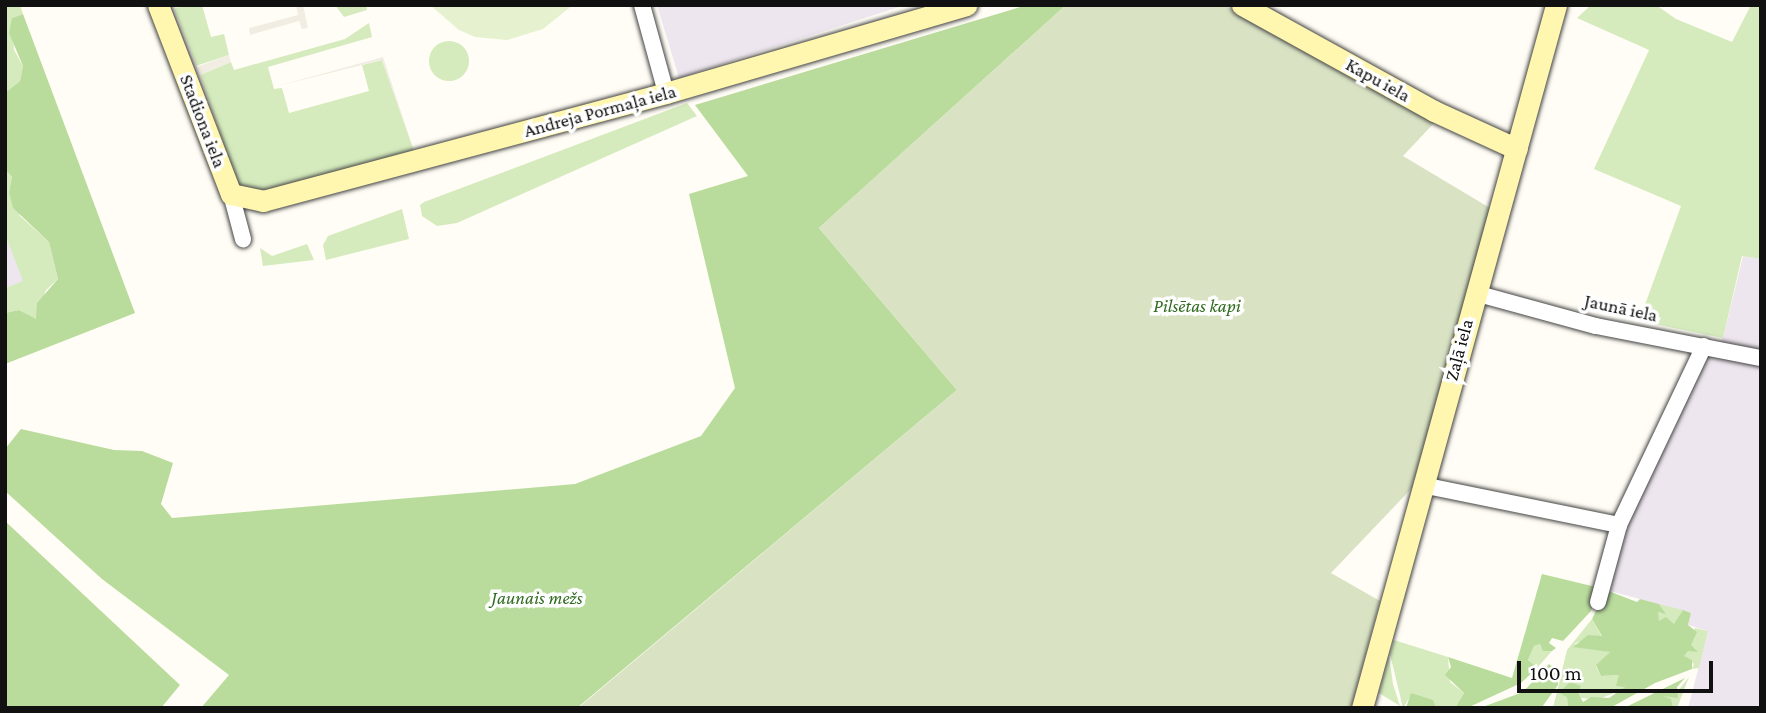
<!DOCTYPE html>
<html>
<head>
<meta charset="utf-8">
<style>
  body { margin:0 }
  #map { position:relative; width:1766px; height:713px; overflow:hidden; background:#fffdf5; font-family:"Crimson Pro",serif }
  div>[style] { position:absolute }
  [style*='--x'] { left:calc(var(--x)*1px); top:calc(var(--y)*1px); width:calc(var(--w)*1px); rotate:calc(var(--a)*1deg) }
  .industrial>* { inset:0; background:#eee6ef }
  .green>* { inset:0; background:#d5ebbd }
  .round { border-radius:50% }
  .forest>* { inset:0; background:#b9dc9c }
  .cemetery>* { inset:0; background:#d9e3c4 }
  .pitch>* { inset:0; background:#e6f2cf }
  .plaza>* { inset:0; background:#f1ede2 }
  .roads { filter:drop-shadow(0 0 2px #444) drop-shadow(0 0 2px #444) }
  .street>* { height:16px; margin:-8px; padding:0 8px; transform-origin:8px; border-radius:8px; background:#fff }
  .secondary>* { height:21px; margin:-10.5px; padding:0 10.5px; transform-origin:10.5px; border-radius:10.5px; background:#fff6b0 }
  span { translate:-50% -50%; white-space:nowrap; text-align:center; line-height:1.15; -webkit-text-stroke:7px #fff; paint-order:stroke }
  .street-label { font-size:19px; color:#111 }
  .park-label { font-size:19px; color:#2f6b1f; font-style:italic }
  .frame { position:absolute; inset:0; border:7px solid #111; pointer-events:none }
  .scale { position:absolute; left:1517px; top:661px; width:196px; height:32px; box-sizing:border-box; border:4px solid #111; border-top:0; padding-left:9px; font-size:21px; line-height:24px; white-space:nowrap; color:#111; -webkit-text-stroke:5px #fff; paint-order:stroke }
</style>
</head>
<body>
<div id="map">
  <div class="industrial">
    <div style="clip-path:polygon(657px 5px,905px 5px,679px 78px)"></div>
    <div style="clip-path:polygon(5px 234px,24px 281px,5px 288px)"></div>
    <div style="clip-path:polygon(1743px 256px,1761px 259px,1761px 708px,1688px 708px,1708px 631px,1688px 625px,1691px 613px,1606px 590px,1622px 529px,1648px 471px,1675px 428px,1695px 374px,1723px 338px)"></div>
  </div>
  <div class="green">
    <div style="clip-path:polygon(5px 5px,20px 5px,23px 14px,12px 18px,14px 50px,23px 66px,20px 81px,5px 93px)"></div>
    <div style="clip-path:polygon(184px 5px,202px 5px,211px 37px,224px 34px,229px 55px,196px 66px,174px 9px)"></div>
    <div style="clip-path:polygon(335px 5px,366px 5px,367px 10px,344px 17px)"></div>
    <div style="clip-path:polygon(1591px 5px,1656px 5px,1676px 19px,1732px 42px,1751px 5px,1761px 5px,1761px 259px,1742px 256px,1723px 338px,1639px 321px,1681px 206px,1594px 169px,1649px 50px,1577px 18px)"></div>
    <div style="clip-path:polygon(369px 23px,372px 37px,268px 67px,274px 89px,282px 88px,289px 113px,369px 91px,362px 65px,382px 60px,414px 151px,275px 192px,238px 187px,200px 75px,231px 62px,234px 70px,345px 39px)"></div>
    <div class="round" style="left:429px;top:41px;width:40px;height:40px"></div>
    <div style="clip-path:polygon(687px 103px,697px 116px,457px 223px,437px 226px,422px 216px,420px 205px,424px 202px)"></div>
    <div style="clip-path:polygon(5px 169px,12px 177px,9px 192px,20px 216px,49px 242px,58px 279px,46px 290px,36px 320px,19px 310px,5px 313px,5px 288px,23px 281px,5px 234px)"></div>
    <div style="clip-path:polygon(402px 209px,409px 239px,326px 260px,323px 245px,328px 236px)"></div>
    <div style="clip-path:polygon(307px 244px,314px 260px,263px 266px,260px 248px,272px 256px)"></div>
    <div style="clip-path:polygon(1659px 604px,1683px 610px,1674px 625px,1656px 620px,1658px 612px,1665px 613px)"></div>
    <div style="clip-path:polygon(1592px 619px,1602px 637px,1592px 636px,1574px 644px,1610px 652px,1596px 666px,1601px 676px,1619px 675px,1625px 688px,1597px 700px,1567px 696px,1568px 708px,1553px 708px,1567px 650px)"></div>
    <div style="clip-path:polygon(1695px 628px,1708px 631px,1699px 668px,1692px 669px,1694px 664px,1682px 657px)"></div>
    <div style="clip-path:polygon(1394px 640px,1448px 657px,1450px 682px,1464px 693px,1455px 708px,1436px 708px,1410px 697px,1403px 708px,1390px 654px)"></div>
    <div style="clip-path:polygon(1540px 644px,1552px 651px,1537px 668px,1531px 666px,1528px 660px,1534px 646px)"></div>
    <div style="clip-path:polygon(1389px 656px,1393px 684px,1400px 706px,1379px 693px)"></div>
    <div style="clip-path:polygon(1689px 677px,1677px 708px,1673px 708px,1663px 696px,1677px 692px)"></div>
  </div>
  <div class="forest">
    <div style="clip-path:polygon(1027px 5px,1066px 5px,819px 228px,957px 390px,577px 708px,201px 708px,229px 675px,102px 579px,5px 491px,5px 449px,21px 429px,114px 450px,142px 451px,173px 463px,161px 504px,172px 518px,575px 484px,701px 436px,735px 388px,689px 194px,748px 176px,695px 105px)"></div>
    <div style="clip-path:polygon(23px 14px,135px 313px,5px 364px,5px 313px,19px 310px,36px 319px,37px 303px,58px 279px,49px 242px,13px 208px,9px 192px,12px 177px,5px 169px,5px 93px,20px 81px,23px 66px,9px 33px,12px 18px)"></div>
    <div style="clip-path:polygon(5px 521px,180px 685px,161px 708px,5px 708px)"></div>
    <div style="clip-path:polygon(1542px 574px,1600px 588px,1591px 611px,1563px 641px,1552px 638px,1549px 643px,1556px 648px,1552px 651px,1543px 651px,1540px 644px,1534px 646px,1528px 660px,1537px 668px,1521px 683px,1467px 708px,1455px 708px,1464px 693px,1445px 675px,1451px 667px,1448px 657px,1512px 678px)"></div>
    <div style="clip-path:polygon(1606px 590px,1637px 602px,1640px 599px,1659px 604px,1666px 614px,1658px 612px,1659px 621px,1666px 617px,1674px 624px,1683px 610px,1691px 613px,1688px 625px,1697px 632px,1691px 645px,1698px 652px,1688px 651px,1684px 656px,1692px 660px,1692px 669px,1655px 683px,1610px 708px,1568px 708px,1567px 697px,1559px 693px,1570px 682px,1581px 686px,1578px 693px,1583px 702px,1591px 697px,1609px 698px,1625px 687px,1616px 686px,1619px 675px,1601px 676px,1596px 665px,1610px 652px,1573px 647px,1588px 635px,1602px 636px,1592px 619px)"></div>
    <div style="clip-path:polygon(1549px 664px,1558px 671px,1558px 685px,1542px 707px,1480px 708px,1523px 692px)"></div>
    <div style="clip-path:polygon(1685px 678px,1677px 687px,1678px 698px,1663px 696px,1671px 699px,1673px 708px,1624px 708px)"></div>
    <div style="clip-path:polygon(1411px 693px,1433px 700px,1436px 708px,1406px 708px)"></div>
  </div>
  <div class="cemetery">
    <div style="clip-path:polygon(1066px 5px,1224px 5px,1436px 121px,1403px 156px,1490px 208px,1412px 488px,1331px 573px,1380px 601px,1351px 708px,578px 708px,957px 390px,819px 228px)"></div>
  </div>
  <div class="pitch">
    <div style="clip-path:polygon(430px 5px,573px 5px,543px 29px,507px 40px,475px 37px,459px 30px)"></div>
  </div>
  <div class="plaza">
    <div style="clip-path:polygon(168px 5px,184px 5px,174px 9px,197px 67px,229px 55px,231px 62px,200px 75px,235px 176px)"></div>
    <div style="clip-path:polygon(296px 5px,303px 5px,308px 28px,302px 29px,299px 21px,250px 35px,249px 28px,298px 15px)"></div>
    <div style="clip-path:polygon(383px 57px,414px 151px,382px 60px,274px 87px)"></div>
  </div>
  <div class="roads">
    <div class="street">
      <div style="--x:642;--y:5;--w:91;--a:74.7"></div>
      <div style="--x:231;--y:194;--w:47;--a:75.1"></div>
      <div style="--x:1475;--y:293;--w:125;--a:15.3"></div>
      <div style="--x:1596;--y:326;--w:168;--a:11"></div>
      <div style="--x:1422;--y:485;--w:201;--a:11.5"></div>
      <div style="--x:1619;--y:525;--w:198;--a:-64.6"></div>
      <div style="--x:1598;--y:602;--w:80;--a:-74.7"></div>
    </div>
    <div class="secondary">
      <div style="--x:158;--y:5;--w:203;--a:68.9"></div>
      <div style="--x:231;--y:194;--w:33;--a:12"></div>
      <div style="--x:263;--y:201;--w:417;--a:-15"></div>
      <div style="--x:666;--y:93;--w:313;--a:-16.3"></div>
      <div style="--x:1242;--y:5;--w:219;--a:28.9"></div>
      <div style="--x:1434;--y:111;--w:91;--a:24.6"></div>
      <div style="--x:1362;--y:708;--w:729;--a:-74.57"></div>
    </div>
  </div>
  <div class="street-label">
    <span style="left:1378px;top:80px;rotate:29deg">Kapu iela</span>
    <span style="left:600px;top:111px;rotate:-15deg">Andreja Pormaļa iela</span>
    <span style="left:203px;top:121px;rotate:69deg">Stadiona iela</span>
    <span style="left:1621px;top:308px;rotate:12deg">Jaunā iela</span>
    <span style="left:1459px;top:350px;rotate:-75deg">Zaļā iela</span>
  </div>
  <div class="park-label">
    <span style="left:1197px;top:306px">Pilsētas kapi</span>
    <span style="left:537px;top:598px">Jaunais mežs</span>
  </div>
  <div class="frame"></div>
  <div class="scale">100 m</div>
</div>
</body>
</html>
